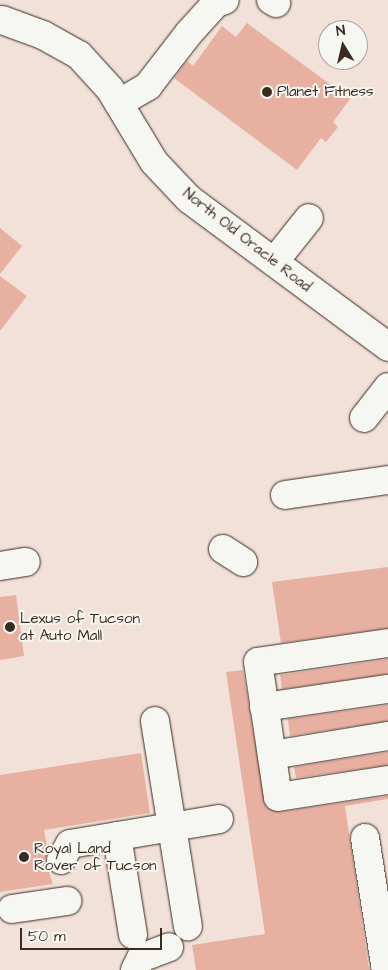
<!DOCTYPE html>
<html>
<head>
<meta charset="utf-8">
<style>
  body { margin:0 }
  #map { position:relative; width:388px; height:970px; overflow:hidden; background:#f6f6f2; font-family:"Architects Daughter",sans-serif }
  div>[style] { position:absolute }
  [style*='--x'] { left:calc(var(--x)*1px); top:calc(var(--y)*1px); width:calc(var(--w)*1px); rotate:calc(var(--a)*1deg) }
  .built>* { inset:0; background:#f2e1d9 }
  .building>* { inset:0; background:#e8b0a0 }
  .roads { filter:drop-shadow(0 0 1px #3b2a1e) drop-shadow(0 0 1px #3b2a1e) }
  .minor>* { height:28px; margin:-14px; padding:0 14px; transform-origin:14px; border-radius:14px; background:#f6f6f2 }
  .dots>* { width:14px; height:14px; translate:-50% -50%; box-sizing:border-box; border:2px solid #f6f6f2; border-radius:50% }
  span { translate:-50% -50%; white-space:nowrap; text-align:center; line-height:1.15; -webkit-text-stroke:4px #f6f6f2; paint-order:stroke }
  .poi-label { font-size:15px; color:#3b2a1e }
  .left { translate:0 -50%; text-align:left }
  .street-label { font-size:15px; color:#3b2a1e }
  .north { position:absolute; left:318px; top:20px; width:50px; height:50px; box-sizing:border-box; background:#f6f6f2; border:1px solid #aba49d; border-radius:50%; rotate:351deg; font-size:14px; font-weight:700; line-height:20px; text-align:center; color:#3b2a1e }
  .north::after { content:''; display:block; margin:auto; width:18px; height:22px; background:#3b2a1e; clip-path:polygon(50% 0,100% 100%,50% 72%,0 100%) }
  .scale { position:absolute; left:20px; top:928px; width:142px; height:22px; box-sizing:border-box; border:2px solid #3b2a1e; border-top:0; padding-left:6px; font-size:15px; line-height:18px; white-space:nowrap; color:#3b2a1e; -webkit-text-stroke:4px #f6f6f2; paint-order:stroke }
</style>
</head>
<body>
<div id="map">
  <div class="built">
    <div style="clip-path:polygon(evenodd,0 0,388px 0,388px 970px,0 970px,0 0,328px 30px,358px 30px,358px 60px,328px 60px,328px 30px)"></div>
  </div>
  <div class="building">
    <div style="clip-path:polygon(247px 23px,350px 99px,333px 122px,338px 127px,326px 142px,321px 138px,297px 170px,174px 78px,187px 61px,193px 66px,222px 26px,236px 37px)"></div>
    <div style="clip-path:polygon(0 228px,22px 246px,0 274px)"></div>
    <div style="clip-path:polygon(0 276px,27px 296px,0 331px)"></div>
    <div style="clip-path:polygon(388px 567px,388px 628px,281px 643px,272px 582px)"></div>
    <div style="clip-path:polygon(16px 595px,24px 656px,0 660px,0 597px)"></div>
    <div style="clip-path:polygon(388px 659px,388px 674px,282px 689px,280px 675px)"></div>
    <div style="clip-path:polygon(243px 670px,266px 807px,280px 812px,388px 796px,388px 799px,345px 806px,369px 970px,196px 970px,192px 945px,265px 934px,226px 672px)"></div>
    <div style="clip-path:polygon(388px 705px,388px 721px,290px 736px,288px 719px)"></div>
    <div style="clip-path:polygon(388px 752px,388px 765px,296px 778px,294px 767px)"></div>
    <div style="clip-path:polygon(141px 753px,150px 813px,44px 830px,48px 851px,45px 861px,53px 884px,0 892px,0 775px)"></div>
  </div>
  <div class="roads">
    <div class="minor">
      <div style="--x:271;--y:0;--w:6;--a:31"></div>
      <div style="--x:2;--y:20;--w:44;--a:20.1"></div>
      <div style="--x:43;--y:35;--w:41;--a:29.1"></div>
      <div style="--x:79;--y:55;--w:46;--a:47.6"></div>
      <div style="--x:110;--y:89;--w:85;--a:58.9"></div>
      <div style="--x:154;--y:162;--w:51;--a:46.6"></div>
      <div style="--x:189;--y:199;--w:248;--a:36.6"></div>
      <div style="--x:119;--y:103;--w:34;--a:-30"></div>
      <div style="--x:148;--y:86;--w:67;--a:-52.3"></div>
      <div style="--x:189;--y:33;--w:40;--a:-48"></div>
      <div style="--x:216;--y:3;--w:9;--a:-18"></div>
      <div style="--x:274;--y:262;--w:56;--a:-51.5"></div>
      <div style="--x:364;--y:418;--w:39;--a:-52"></div>
      <div style="--x:285;--y:495;--w:104;--a:-8.3"></div>
      <div style="--x:223;--y:549;--w:24;--a:33"></div>
      <div style="--x:0;--y:566;--w:26;--a:-9"></div>
      <div style="--x:388;--y:643;--w:131;--a:171.7"></div>
      <div style="--x:258;--y:662;--w:136;--a:81.6"></div>
      <div style="--x:278;--y:797;--w:111;--a:-8.8"></div>
      <div style="--x:264;--y:707;--w:125;--a:-8.3"></div>
      <div style="--x:155;--y:721;--w:208;--a:80.9"></div>
      <div style="--x:272;--y:755;--w:118;--a:-9.3"></div>
      <div style="--x:117;--y:836;--w:100;--a:80.8"></div>
      <div style="--x:365;--y:838;--w:134;--a:81"></div>
      <div style="--x:61;--y:860;--w:18;--a:-61"></div>
      <div style="--x:70;--y:844;--w:151;--a:-9.5"></div>
      <div style="--x:12;--y:909;--w:56;--a:-8.3"></div>
      <div style="--x:135;--y:970;--w:13;--a:-63"></div>
      <div style="--x:141;--y:958;--w:30;--a:-21"></div>
    </div>
  </div>
  <div class="dots">
    <div style="left:267px;top:92px;background:#3b2a1e"></div>
    <div style="left:10px;top:627px;background:#3b2a1e"></div>
    <div style="left:24px;top:857px;background:#3b2a1e"></div>
  </div>
  <div class="poi-label">
    <span class="left" style="left:277px;top:92px">Planet Fitness</span>
    <span class="left" style="left:20px;top:627px">Lexus of Tucson<br>at Auto Mall</span>
    <span class="left" style="left:34px;top:857px">Royal Land<br>Rover of Tucson</span>
  </div>
  <div class="street-label">
    <span style="left:247px;top:240px;rotate:38deg">North Old Oracle Road</span>
  </div>
  <div class="north">N</div>
  <div class="scale">50 m</div>
</div>
</body>
</html>
